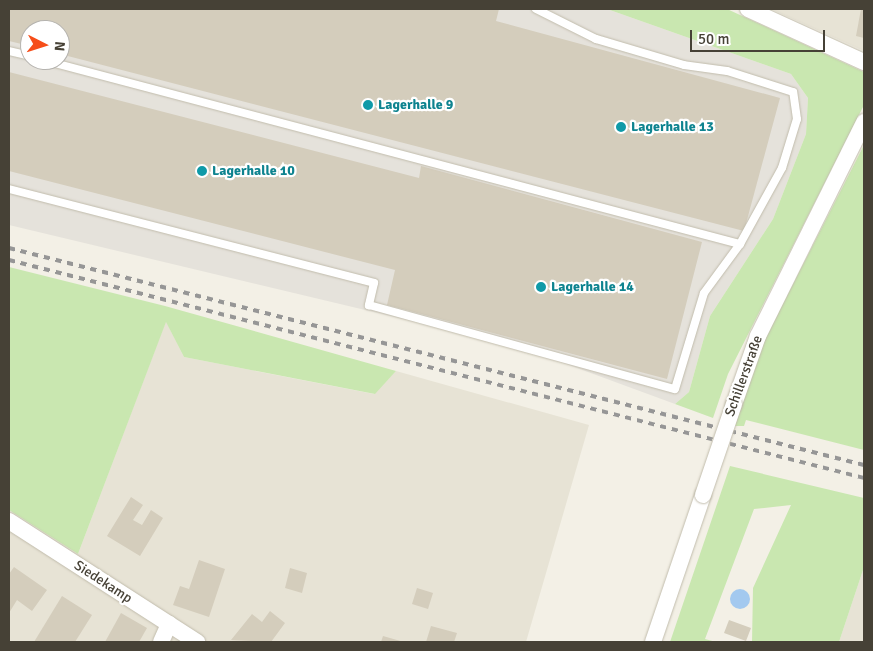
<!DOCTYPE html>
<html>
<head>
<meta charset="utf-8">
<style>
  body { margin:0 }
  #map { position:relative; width:873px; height:651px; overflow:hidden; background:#f3f0e6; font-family:Signika,sans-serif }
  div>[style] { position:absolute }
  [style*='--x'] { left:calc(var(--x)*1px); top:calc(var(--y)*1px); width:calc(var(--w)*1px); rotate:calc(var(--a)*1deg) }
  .residential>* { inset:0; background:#e7e3d5 }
  .industrial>* { inset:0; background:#e5e2db }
  .green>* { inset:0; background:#c9e7b0 }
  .water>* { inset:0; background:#a3c9ef }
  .round { border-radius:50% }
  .building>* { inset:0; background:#d4cdbc }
  .roads { filter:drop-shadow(0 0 1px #c1bcac) drop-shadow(0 0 1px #c1bcac) }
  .lane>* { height:8px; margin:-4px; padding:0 4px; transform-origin:4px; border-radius:4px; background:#fff }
  .street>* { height:16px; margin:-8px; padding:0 8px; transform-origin:8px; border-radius:8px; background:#fff }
  .rail>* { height:4px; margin-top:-2px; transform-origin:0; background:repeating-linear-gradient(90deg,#969696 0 6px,transparent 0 12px) }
  .bridges { filter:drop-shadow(0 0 1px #c1bcac) drop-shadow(0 0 1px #c1bcac) }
  .street-bridge>* { height:16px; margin:-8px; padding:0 8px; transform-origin:8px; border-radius:8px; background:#fff }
  .dots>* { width:14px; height:14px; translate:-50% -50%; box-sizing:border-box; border:2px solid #fff; border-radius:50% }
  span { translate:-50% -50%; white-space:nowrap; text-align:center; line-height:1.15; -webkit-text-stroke:4.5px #fff; paint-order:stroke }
  .culture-label { font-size:14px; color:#0d838f; font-weight:700 }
  .left { translate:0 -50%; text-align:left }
  .street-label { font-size:14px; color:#464136 }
  .frame { position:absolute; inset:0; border:10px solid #464136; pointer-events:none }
  .north { position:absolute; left:20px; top:20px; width:50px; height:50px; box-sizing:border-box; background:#fff; border:1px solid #b5b3af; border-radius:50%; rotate:95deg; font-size:14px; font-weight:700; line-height:20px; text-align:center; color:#464136 }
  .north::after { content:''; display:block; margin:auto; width:18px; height:22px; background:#f64e1a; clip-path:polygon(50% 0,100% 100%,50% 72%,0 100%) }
  .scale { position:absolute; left:690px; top:30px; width:135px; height:22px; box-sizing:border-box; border:2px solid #464136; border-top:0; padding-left:6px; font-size:15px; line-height:18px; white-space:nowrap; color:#464136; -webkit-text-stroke:4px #fff; paint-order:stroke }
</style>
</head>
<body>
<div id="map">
  <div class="residential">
    <div style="clip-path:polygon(771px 9px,864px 9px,864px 51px)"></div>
    <div style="clip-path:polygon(166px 321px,184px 357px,374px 394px,396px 371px,589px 425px,526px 642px,9px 642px,9px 510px,78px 554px)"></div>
    <div style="clip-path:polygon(864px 567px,864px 642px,839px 642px)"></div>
  </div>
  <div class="industrial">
    <div style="clip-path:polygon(evenodd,9px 9px,607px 9px,791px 74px,808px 98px,806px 134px,773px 219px,710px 316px,689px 392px,675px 404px,520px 347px,9px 225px,9px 9px,30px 30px,60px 30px,60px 60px,30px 60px,30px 30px)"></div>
  </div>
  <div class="green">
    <div style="clip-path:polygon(607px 9px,727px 9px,864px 72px,863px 107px,728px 374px,713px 418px,675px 404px,689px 392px,710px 316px,773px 219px,806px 134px,808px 98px,791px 74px)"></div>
    <div style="clip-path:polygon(864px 145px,864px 450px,746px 420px,744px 426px,735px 426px,761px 347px)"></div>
    <div style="clip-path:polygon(9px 267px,165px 306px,396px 371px,375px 394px,184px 357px,166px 322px,78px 554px,9px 510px)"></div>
    <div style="clip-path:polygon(730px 466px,864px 498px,864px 567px,839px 642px,752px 642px,753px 588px,791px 505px,754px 509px,705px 639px,716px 642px,670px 642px)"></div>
  </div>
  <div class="water">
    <div class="round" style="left:730px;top:589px;width:20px;height:20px"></div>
  </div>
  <div class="building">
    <div style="clip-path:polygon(9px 9px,499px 9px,496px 21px,780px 98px,744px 231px,60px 54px,60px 30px,30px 30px,30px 46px,9px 41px)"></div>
    <div style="clip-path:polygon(861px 9px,864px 9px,864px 38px,856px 36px)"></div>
    <div style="clip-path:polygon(9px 72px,419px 178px,421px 166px,702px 242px,667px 379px,387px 305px,395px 270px,9px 171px)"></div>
    <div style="clip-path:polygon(131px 497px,143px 505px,133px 520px,142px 525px,151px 510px,163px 518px,140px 556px,107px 536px)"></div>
    <div style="clip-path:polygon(199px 560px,225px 569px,209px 617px,173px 605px,180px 586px,189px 589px)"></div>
    <div style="clip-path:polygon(14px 567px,47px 590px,32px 611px,17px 600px,9px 613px,9px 574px)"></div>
    <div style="clip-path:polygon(290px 568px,307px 573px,302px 593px,285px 588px)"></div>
    <div style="clip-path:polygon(417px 588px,433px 593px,428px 609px,412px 604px)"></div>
    <div style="clip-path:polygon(62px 596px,92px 615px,75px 642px,34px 642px)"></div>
    <div style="clip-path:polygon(270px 611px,285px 623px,271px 642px,231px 640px,252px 614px,262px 622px)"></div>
    <div style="clip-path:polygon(121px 613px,147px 628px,139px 642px,105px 642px)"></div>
    <div style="clip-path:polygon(729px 620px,751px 628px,746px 641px,724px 633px)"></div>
    <div style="clip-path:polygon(431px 626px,457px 633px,454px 642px,426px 642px)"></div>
    <div style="clip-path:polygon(383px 636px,404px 642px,381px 642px)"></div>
  </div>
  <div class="roads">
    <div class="lane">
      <div style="--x:9;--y:51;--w:22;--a:13"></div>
      <div style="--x:43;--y:60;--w:721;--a:14.79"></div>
      <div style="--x:9;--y:189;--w:377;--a:14.4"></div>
      <div style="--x:374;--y:283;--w:23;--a:103"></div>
      <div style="--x:369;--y:305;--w:317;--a:15.4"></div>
      <div style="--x:675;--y:389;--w:100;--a:-73.2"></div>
      <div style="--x:704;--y:293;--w:61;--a:-53.7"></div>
      <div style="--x:740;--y:244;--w:87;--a:-61.1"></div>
      <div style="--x:782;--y:168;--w:51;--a:-73"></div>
      <div style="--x:797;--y:119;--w:27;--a:-98"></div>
      <div style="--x:793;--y:92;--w:69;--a:-162.3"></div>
      <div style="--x:727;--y:71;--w:43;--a:-172.1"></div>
      <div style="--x:684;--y:65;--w:92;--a:-163.5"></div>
      <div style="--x:596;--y:39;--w:67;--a:-153.4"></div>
    </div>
    <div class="street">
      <div style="--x:748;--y:9;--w:128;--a:24.6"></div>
      <div style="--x:734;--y:404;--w:72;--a:-70.6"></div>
      <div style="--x:758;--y:336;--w:239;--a:-63.6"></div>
      <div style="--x:9;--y:521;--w:224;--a:32.8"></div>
      <div style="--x:161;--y:642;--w:20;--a:-66"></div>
      <div style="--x:653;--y:642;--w:155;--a:-71.2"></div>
    </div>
  </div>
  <div class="rail">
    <div style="--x:9;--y:248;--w:882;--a:14.24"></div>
    <div style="--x:9;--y:260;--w:882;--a:14.3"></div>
  </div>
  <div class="bridges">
    <div class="street-bridge">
      <div style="--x:703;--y:495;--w:96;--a:-71.2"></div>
    </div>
  </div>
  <div class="dots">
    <div style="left:368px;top:105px;background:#0f9aa8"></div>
    <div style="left:621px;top:127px;background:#0f9aa8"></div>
    <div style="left:202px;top:171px;background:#0f9aa8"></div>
    <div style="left:541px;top:287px;background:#0f9aa8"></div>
  </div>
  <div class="culture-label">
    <span class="left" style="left:378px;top:105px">Lagerhalle 9</span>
    <span class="left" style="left:631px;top:127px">Lagerhalle 13</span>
    <span class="left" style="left:212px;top:171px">Lagerhalle 10</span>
    <span class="left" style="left:551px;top:287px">Lagerhalle 14</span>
  </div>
  <div class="street-label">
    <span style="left:744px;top:376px;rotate:-70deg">Schillerstraße</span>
    <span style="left:103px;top:582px;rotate:33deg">Siedekamp</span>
  </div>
  <div class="frame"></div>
  <div class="north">N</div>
  <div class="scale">50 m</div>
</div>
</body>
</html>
